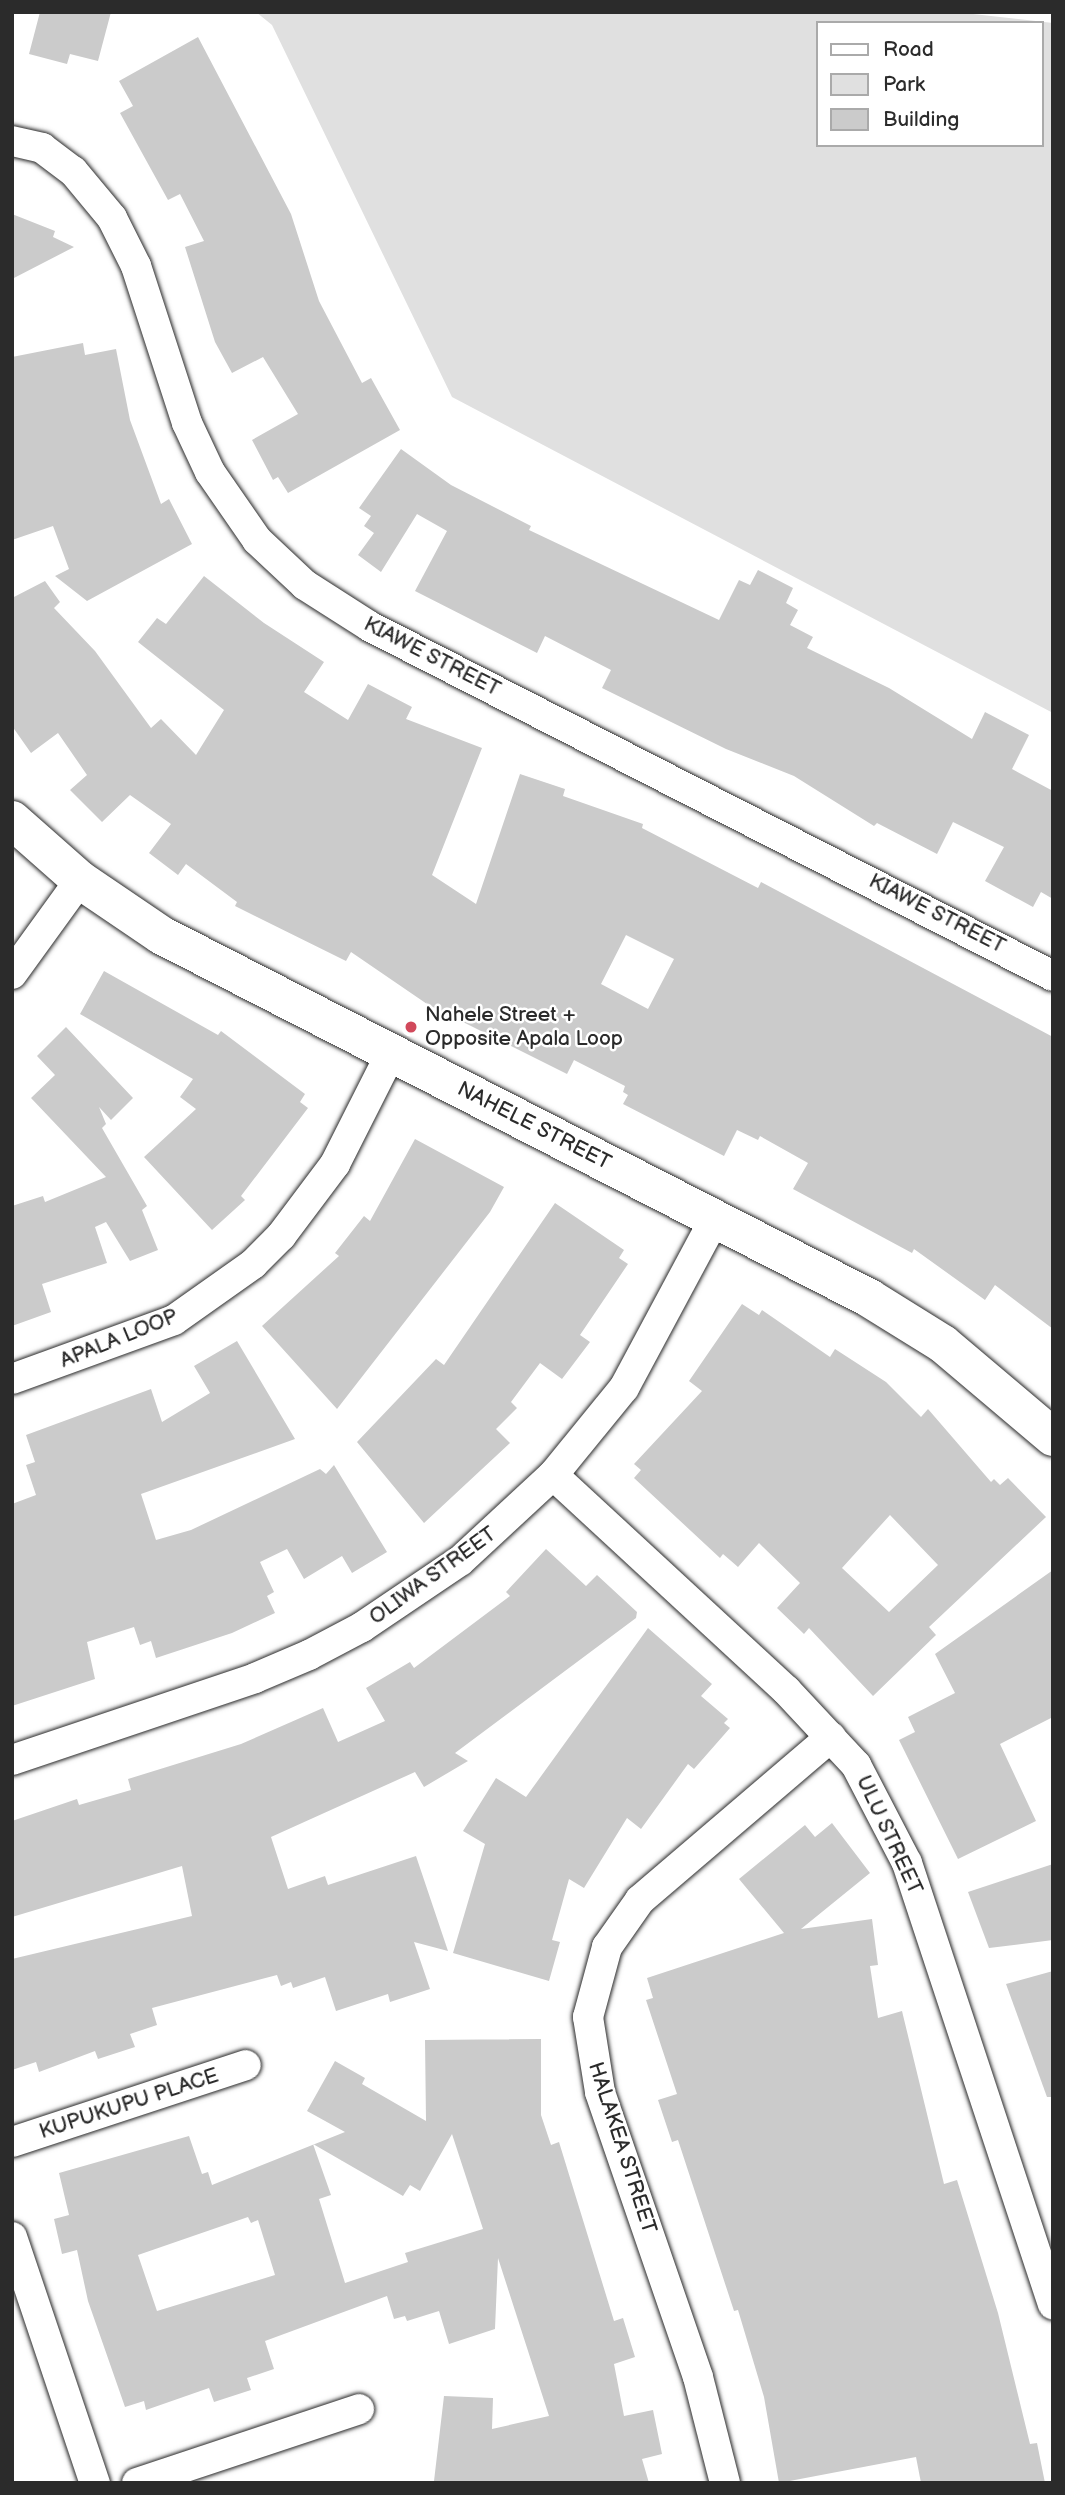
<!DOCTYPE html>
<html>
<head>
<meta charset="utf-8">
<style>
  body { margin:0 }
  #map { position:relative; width:1065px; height:2495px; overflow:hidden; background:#fff; font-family:"Balsamiq Sans",sans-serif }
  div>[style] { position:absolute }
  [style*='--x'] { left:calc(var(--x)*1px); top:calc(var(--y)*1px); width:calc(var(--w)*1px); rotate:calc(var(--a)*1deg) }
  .green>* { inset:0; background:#e0e0e0 }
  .building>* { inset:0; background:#cbcbcb }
  .roads { filter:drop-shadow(0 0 2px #2b2b2b) drop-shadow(0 0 2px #2b2b2b) }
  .street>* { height:30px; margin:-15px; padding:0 15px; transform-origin:15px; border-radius:15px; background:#fff }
  .secondary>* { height:38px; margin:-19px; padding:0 19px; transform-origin:19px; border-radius:19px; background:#fff }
  .dots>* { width:19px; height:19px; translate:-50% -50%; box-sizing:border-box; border:4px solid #fff; border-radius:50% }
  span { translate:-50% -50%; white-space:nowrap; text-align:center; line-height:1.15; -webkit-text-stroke:5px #fff; paint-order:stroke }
  .street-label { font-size:21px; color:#2b2b2b }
  .poi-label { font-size:21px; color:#2b2b2b }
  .left { translate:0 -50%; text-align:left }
  .frame { position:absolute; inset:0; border:14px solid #2b2b2b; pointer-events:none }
  .legend { position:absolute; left:816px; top:21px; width:228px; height:126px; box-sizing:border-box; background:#fff; border:2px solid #aaa; margin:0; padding:9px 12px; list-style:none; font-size:21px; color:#2b2b2b }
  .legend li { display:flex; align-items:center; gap:14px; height:35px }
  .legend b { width:35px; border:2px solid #aaa }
</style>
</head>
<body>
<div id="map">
  <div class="green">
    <div style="clip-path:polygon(evenodd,256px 12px,955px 12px,1053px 23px,1053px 713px,452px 397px,272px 25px,256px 12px,818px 23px,1042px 23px,1042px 145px,818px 145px,818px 23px)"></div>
  </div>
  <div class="building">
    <div style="clip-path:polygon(40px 12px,111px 12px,98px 61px,70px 54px,67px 64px,29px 54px)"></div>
    <div style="clip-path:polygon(198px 37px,291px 214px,319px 301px,362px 383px,371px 378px,400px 430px,288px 493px,278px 477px,273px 480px,252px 440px,298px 414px,263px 357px,232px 373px,215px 342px,185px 247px,204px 241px,180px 194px,168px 200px,120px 113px,133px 106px,119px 81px)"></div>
    <div style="clip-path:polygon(12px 214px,55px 231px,53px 237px,74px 247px,12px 279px)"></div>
    <div style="clip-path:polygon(83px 343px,85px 355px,116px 349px,130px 420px,161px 504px,169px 499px,192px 544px,87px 601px,55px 576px,69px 569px,53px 526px,12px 540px,12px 357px)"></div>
    <div style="clip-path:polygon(401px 449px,451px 485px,531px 526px,529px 530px,719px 620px,739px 580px,750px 585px,758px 570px,793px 588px,786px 603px,798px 610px,790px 625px,813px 637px,807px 648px,889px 688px,972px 739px,985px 712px,1029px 735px,1012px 769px,1053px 791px,1053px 899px,1041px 892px,1033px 907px,985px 881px,1004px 847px,953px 822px,937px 854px,877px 823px,874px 826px,794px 776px,726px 749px,602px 688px,611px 670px,545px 636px,537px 653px,415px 591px,447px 531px,417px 514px,381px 572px,358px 555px,374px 533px,364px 526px,371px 516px,359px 508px)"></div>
    <div style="clip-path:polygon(evenodd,204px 576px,264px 623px,324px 662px,304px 692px,348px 720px,368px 684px,412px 707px,406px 719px,482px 748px,432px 875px,476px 904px,520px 774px,565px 789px,563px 796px,643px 824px,642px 828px,758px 888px,761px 882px,1053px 1037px,1053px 1329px,995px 1285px,985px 1300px,914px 1249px,912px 1253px,793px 1189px,808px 1163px,760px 1136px,758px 1140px,737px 1130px,724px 1156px,623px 1104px,628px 1095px,623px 1092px,625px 1086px,574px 1060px,567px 1074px,427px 1004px,351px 952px,346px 961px,235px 906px,237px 902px,186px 864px,178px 875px,149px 853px,171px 824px,130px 795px,102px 822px,70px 790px,87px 775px,58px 733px,31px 753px,12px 726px,12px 598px,45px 581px,60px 602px,54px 608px,95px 651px,151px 728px,161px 719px,196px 755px,224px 710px,138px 642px,157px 618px,166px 624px,204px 576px,626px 935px,674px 959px,648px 1009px,601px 984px,626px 935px)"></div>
    <div style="clip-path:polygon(104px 971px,218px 1035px,221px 1031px,305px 1094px,300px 1102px,308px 1108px,241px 1196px,245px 1200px,212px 1230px,144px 1157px,196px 1109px,180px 1097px,193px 1079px,80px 1014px)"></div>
    <div style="clip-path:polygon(66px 1027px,133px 1098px,111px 1120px,99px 1107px,106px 1124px,102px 1128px,147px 1206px,142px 1210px,158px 1250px,130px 1261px,106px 1222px,95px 1227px,107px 1263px,42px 1284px,51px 1312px,12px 1326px,12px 1206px,43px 1196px,45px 1202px,106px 1177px,31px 1098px,55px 1075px,37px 1056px)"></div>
    <div style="clip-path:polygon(415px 1139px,504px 1187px,490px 1212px,337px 1409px,262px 1326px,339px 1256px,335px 1253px,364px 1216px,370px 1221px)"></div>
    <div style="clip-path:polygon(555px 1203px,624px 1250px,619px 1258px,628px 1264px,580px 1335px,590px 1342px,562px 1379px,540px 1363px,511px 1402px,517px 1408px,496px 1429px,510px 1443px,424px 1523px,357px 1442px,436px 1359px,444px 1365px)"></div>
    <div style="clip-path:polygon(evenodd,742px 1304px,759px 1315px,762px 1310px,830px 1357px,835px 1349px,886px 1382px,921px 1417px,928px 1409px,991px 1482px,994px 1479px,1000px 1485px,1008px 1478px,1046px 1517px,929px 1627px,936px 1635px,873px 1696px,809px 1628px,804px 1634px,777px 1608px,800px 1583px,759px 1543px,738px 1567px,723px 1554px,720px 1558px,634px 1478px,641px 1470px,634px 1464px,702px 1391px,689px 1381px,742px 1304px,890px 1515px,938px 1565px,889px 1612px,842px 1568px,890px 1515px)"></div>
    <div style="clip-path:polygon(237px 1341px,295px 1439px,141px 1494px,156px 1540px,191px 1530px,320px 1469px,326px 1474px,334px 1465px,387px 1552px,352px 1573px,342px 1556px,304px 1579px,287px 1549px,260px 1562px,274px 1592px,267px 1596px,275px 1613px,232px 1633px,156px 1658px,151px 1641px,140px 1645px,134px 1627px,87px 1642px,95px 1679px,12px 1706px,12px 1504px,36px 1495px,26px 1465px,35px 1462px,26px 1435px,151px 1389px,162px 1422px,210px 1393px,194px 1366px)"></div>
    <div style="clip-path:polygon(546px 1549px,586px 1586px,597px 1575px,637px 1612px,636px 1618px,455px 1753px,468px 1761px,424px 1787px,415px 1772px,271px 1837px,288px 1889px,325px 1876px,328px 1885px,416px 1856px,448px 1951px,414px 1942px,430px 1989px,390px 2002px,388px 1994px,336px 2011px,325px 1977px,293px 1988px,291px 1982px,281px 1986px,277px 1975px,152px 2008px,157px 2025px,130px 2034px,135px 2047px,98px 2059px,95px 2051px,39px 2072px,36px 2062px,12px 2070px,12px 1959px,192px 1916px,182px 1866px,12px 1917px,12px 1821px,77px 1799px,79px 1805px,131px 1790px,128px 1779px,241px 1744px,323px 1708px,338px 1742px,385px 1721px,366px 1688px,410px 1662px,414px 1668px,510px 1596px,506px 1592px)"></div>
    <div style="clip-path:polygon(1053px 1570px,1053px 1717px,1000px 1744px,1036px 1821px,958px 1859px,899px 1740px,915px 1732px,908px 1717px,955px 1693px,935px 1654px)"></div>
    <div style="clip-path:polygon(648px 1628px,712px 1684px,701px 1696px,728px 1719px,724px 1723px,730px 1728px,694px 1769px,688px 1764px,641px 1829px,627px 1818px,584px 1888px,569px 1879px,552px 1940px,560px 1942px,549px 1981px,453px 1953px,485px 1844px,463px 1831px,496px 1778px,526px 1797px)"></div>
    <div style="clip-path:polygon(832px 1823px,870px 1873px,801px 1929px,872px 1919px,878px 1965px,870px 1966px,878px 2018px,902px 2011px,944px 2184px,957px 2180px,998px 2313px,1030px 2444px,1037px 2443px,1045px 2483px,921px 2483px,916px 2457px,779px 2483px,764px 2397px,738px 2310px,734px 2311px,678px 2140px,672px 2142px,658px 2100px,677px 2094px,646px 2000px,653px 1998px,647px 1978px,784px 1933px,739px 1879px,805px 1825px,815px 1837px)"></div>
    <div style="clip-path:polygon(1053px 1864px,1053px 1940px,989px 1948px,968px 1892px)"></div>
    <div style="clip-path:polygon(1053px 1971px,1053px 2097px,1047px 2097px,1006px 1984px)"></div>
    <div style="clip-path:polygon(evenodd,541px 2039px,541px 2115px,551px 2145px,559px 2142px,614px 2321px,623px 2318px,635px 2357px,614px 2364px,624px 2416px,653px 2410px,662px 2454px,642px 2459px,649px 2483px,434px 2481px,444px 2396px,493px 2398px,492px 2429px,549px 2416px,498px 2258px,495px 2329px,449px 2344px,439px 2311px,407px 2321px,405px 2316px,394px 2319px,387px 2296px,265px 2341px,274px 2369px,247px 2378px,251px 2390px,214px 2402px,209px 2388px,146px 2410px,144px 2401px,125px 2407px,88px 2301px,77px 2250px,62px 2254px,54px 2219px,69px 2215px,59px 2173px,189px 2136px,202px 2174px,208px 2172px,212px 2185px,345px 2132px,307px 2111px,335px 2061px,365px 2078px,362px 2084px,426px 2121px,425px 2040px,541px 2039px,452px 2134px,483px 2229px,405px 2253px,408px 2262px,345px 2283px,319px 2199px,331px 2195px,313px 2144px,403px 2196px,410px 2185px,420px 2191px,452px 2134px,541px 2039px,248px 2217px,251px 2223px,258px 2220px,275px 2275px,157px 2311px,138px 2255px,248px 2217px)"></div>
  </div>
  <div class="roads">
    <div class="street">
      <div style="--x:12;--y:141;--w:31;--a:13"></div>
      <div style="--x:42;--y:148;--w:39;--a:37"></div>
      <div style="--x:73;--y:171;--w:61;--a:50.3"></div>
      <div style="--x:112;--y:218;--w:54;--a:63.4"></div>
      <div style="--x:136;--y:266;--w:165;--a:72"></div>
      <div style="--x:187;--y:423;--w:54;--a:64.9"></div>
      <div style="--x:210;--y:472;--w:83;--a:55.3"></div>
      <div style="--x:257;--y:540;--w:66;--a:43.2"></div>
      <div style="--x:305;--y:585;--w:76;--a:32.6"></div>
      <div style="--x:369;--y:626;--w:768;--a:27.1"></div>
      <div style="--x:12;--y:974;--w:116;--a:-54.1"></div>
      <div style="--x:12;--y:1379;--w:172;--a:-20"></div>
      <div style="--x:174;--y:1320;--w:97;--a:-35.3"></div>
      <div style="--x:253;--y:1264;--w:40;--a:-45"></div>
      <div style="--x:281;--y:1236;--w:90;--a:-53.1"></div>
      <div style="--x:335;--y:1164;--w:124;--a:-63.2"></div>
      <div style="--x:553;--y:1475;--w:317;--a:42.7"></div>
      <div style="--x:786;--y:1690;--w:103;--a:47"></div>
      <div style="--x:856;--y:1765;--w:110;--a:62.5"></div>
      <div style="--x:907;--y:1863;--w:465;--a:71.7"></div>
      <div style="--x:12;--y:1760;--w:256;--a:-18.6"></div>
      <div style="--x:255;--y:1678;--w:59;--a:-23.1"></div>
      <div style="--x:309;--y:1655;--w:60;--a:-27.8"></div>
      <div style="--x:362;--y:1627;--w:118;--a:-34"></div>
      <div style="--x:460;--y:1561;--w:127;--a:-42.8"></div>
      <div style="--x:553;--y:1475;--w:112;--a:-50.8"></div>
      <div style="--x:624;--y:1388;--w:193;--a:-61.8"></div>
      <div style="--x:12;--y:2142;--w:246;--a:-18.2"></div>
      <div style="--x:12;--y:2237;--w:260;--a:71.4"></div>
      <div style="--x:137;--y:2483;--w:234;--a:-18.4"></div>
      <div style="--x:725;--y:2483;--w:109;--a:-104.3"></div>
      <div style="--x:698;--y:2377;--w:301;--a:-109"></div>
      <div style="--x:600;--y:2092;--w:76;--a:-99.1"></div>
      <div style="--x:588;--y:2017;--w:73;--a:-74.8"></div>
      <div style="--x:607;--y:1947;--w:57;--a:-54.9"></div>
      <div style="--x:640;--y:1900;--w:251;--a:-40.5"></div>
    </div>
    <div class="secondary">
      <div style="--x:12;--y:820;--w:91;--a:41.4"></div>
      <div style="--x:80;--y:880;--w:98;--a:34.2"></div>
      <div style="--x:161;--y:935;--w:796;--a:27.14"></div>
      <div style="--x:869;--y:1298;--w:87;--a:31.9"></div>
      <div style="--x:943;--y:1344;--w:144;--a:40.2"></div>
    </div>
  </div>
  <div class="dots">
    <div style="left:411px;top:1027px;background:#d1495b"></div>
  </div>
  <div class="street-label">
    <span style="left:432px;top:657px;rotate:27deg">KIAWE STREET</span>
    <span style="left:937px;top:914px;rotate:27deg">KIAWE STREET</span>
    <span style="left:534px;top:1126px;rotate:27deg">NAHELE STREET</span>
    <span style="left:119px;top:1339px;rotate:-22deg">APALA LOOP</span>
    <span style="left:433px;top:1576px;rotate:-36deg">OLIWA STREET</span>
    <span style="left:889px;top:1835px;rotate:65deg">ULU STREET</span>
    <span style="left:129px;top:2104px;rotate:-18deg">KUPUKUPU PLACE</span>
    <span style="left:622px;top:2148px;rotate:72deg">HALAKEA STREET</span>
  </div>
  <div class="poi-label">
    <span class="left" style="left:425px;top:1027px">Nahele Street +<br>Opposite Apala Loop</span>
  </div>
  <div class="frame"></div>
  <ul class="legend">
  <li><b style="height:9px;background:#fff"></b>Road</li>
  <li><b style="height:19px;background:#e0e0e0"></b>Park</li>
  <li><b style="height:19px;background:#cbcbcb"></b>Building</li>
  </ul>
</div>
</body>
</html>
